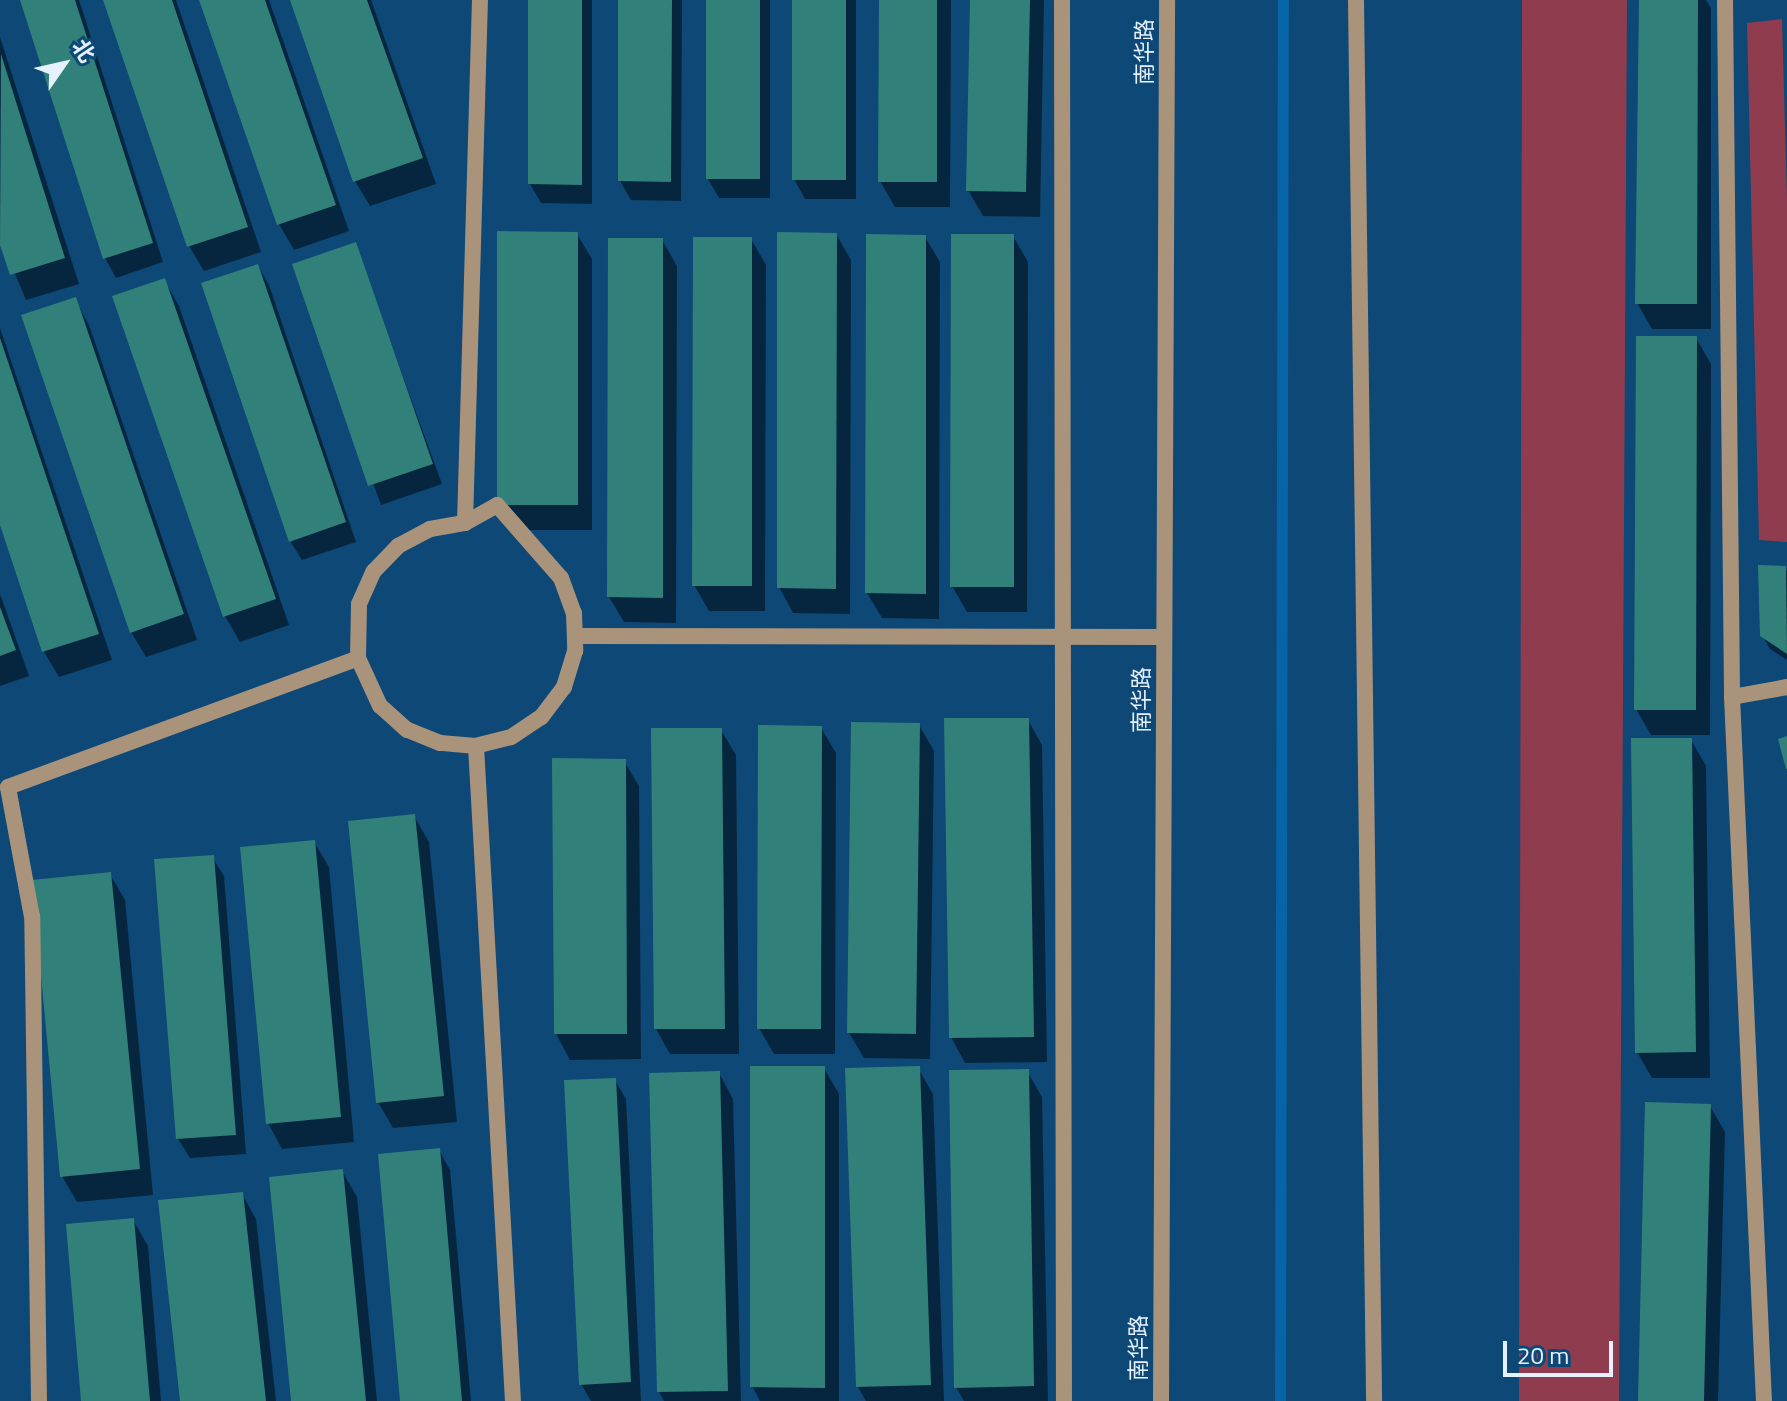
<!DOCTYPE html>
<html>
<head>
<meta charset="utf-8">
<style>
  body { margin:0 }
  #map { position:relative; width:1787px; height:1401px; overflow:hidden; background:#0d4876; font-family:"Titillium Web","Noto Sans SC",sans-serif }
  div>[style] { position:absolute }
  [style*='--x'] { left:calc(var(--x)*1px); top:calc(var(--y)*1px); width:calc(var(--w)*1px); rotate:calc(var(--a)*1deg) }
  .green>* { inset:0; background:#8f3c4f }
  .shadow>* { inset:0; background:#0007 }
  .stream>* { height:11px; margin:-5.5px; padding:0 5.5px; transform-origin:5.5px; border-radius:5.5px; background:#0764a6 }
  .building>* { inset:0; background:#31817a }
  .service>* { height:16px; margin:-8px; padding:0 8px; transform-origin:8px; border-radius:8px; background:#aa937b }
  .minor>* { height:16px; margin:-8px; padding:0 8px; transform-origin:8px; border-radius:8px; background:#aa937b }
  span { translate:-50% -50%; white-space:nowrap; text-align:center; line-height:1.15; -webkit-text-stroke:6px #0d4876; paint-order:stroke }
  .street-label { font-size:22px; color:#e5f1fc }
  .north { position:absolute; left:24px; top:24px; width:80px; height:80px; -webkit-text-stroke:6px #0d4876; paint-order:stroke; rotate:56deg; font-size:22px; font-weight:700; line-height:32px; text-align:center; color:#e5f1fc }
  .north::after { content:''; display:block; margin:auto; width:28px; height:36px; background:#e5f1fc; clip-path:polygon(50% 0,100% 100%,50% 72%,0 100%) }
  .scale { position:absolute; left:1503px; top:1341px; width:110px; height:36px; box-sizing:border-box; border:4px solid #e5f1fc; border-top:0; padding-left:10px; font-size:24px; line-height:28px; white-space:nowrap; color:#e5f1fc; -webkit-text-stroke:6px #0d4876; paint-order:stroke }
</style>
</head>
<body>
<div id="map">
  <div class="green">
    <div style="clip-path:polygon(1522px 0,1627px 0,1619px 1401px,1519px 1401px)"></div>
    <div style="clip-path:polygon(1782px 19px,1787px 200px,1787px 542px,1759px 540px,1747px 23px)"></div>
  </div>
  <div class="shadow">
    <div style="clip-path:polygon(22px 0,79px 0,163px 262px,116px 278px,105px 258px)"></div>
    <div style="clip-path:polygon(106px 0,176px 0,261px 252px,204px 271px,189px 246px)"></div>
    <div style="clip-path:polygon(201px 0,269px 0,349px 231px,294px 250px,279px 224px)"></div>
    <div style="clip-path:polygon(292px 0,371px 0,436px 184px,370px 206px,355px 181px)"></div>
    <div style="clip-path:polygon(530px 0,592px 0,592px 204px,541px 203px,530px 184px)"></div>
    <div style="clip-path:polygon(620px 0,682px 0,681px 201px,631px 200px,620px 181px)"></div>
    <div style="clip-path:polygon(708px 0,770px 0,770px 198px,719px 198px,708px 179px)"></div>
    <div style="clip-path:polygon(794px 0,856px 0,856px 199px,805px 199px,794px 179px)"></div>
    <div style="clip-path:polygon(881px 0,951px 0,950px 207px,895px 207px,880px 181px)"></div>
    <div style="clip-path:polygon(972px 0,1044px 0,1040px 217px,983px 216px,968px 190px)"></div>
    <div style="clip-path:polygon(1641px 0,1706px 0,1711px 8px,1711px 329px,1652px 329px,1637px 303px)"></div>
    <div style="clip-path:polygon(0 37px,79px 284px,26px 300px,0 238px)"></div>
    <div style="clip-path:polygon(577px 234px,592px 259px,592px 530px,514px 530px,499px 504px)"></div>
    <div style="clip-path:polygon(836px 234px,851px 260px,850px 614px,793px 613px,779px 587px)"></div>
    <div style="clip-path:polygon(1013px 236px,1028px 262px,1027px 612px,967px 612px,952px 586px)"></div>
    <div style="clip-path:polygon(925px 237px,940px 262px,939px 619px,882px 618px,867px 593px)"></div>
    <div style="clip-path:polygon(751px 239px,766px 265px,765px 611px,709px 611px,694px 585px)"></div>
    <div style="clip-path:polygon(662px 240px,677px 266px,676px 623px,624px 622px,609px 597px)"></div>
    <div style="clip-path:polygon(355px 245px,442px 484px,381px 505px,295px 265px)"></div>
    <div style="clip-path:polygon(258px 266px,269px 285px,356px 542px,302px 560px,290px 541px)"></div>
    <div style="clip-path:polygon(164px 280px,179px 306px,289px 625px,240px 642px,225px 616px)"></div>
    <div style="clip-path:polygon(75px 300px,89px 325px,197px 640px,146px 657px,131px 632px)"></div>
    <div style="clip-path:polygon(0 328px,112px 660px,59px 677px,44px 652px,0 519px)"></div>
    <div style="clip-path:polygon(1696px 338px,1711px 364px,1710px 735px,1651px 735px,1636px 709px)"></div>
    <div style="clip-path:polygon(1785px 568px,1787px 571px,1787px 660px,1770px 649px,1762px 635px)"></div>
    <div style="clip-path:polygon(0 594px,29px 676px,0 686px)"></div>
    <div style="clip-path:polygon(1028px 720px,1042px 745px,1047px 1062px,965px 1063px,951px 1037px)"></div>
    <div style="clip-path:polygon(919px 725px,934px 751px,930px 1059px,864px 1058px,849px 1033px)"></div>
    <div style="clip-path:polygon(821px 728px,836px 753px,835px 1054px,774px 1054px,759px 1028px)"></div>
    <div style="clip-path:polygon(721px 730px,736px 755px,739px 1054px,670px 1054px,656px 1029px)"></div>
    <div style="clip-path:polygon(1691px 740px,1706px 766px,1710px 1078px,1652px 1078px,1637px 1052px)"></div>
    <div style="clip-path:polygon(624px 761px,639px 786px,641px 1059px,570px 1060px,556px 1034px)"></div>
    <div style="clip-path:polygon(414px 816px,429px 842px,457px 1122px,393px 1128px,378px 1102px)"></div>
    <div style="clip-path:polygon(314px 842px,329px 867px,354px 1142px,282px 1149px,268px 1123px)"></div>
    <div style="clip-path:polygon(212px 857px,224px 876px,246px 1154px,190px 1158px,178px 1139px)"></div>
    <div style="clip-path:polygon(110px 874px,125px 900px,153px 1195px,77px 1202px,62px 1176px)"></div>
    <div style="clip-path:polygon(824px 1068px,839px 1094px,839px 1401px,760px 1401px,752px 1386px)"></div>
    <div style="clip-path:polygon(918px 1068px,933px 1094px,944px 1401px,866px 1401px,858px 1387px)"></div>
    <div style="clip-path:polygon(1027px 1071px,1042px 1097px,1048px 1401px,964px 1401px,956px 1387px)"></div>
    <div style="clip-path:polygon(719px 1073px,733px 1099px,741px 1401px,664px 1401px,659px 1392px)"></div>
    <div style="clip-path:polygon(615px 1080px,626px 1099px,641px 1401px,591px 1401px,581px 1384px)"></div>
    <div style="clip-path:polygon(1710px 1106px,1725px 1132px,1718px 1401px,1640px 1401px)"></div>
    <div style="clip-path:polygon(439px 1150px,450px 1170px,471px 1401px,402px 1401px)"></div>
    <div style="clip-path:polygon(342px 1171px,357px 1197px,377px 1401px,293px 1401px)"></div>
    <div style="clip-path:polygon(242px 1194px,256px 1219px,276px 1401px,182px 1401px)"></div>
    <div style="clip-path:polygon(133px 1220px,148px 1246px,161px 1401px,83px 1401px)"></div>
  </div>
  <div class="stream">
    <div style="--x:1280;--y:1401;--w:1401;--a:-89.88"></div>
  </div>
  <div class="building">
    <div style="clip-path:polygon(20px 0,75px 0,153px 243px,103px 259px)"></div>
    <div style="clip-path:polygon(103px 0,172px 0,248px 227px,187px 247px)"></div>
    <div style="clip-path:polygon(199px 0,265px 0,336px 205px,277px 225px)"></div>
    <div style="clip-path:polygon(290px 0,367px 0,423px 158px,353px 182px)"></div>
    <div style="clip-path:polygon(528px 0,582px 0,582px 185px,528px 184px)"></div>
    <div style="clip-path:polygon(618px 0,672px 0,671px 182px,618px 181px)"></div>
    <div style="clip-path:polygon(706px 0,760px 0,760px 179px,706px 179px)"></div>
    <div style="clip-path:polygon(792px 0,846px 0,846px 180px,792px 180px)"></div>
    <div style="clip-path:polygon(879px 0,937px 0,937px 182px,878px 182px)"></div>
    <div style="clip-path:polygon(970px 0,1030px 0,1026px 192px,966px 191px)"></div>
    <div style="clip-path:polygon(1639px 0,1698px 0,1697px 304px,1635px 304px)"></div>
    <div style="clip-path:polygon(1px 54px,65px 258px,10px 275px,0 245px)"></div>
    <div style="clip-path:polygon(497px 231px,578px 232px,578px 505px,497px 505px)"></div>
    <div style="clip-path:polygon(777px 232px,837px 233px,836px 589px,777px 588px)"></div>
    <div style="clip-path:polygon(866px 234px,926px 235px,926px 594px,865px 593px)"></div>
    <div style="clip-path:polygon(951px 234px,1014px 234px,1014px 587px,950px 587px)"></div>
    <div style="clip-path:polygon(693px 237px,752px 237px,752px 586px,692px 586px)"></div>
    <div style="clip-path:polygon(608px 238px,663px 238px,663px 598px,607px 597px)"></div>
    <div style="clip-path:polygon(356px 242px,433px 464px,368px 486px,292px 264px)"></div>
    <div style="clip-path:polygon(258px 264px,346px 522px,289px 542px,201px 283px)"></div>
    <div style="clip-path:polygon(165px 278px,276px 599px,223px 617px,112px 296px)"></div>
    <div style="clip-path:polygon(76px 297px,184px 614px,130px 633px,21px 315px)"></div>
    <div style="clip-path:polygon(1636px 336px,1697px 336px,1696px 710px,1634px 710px)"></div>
    <div style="clip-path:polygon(0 338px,99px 634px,42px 652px,0 525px)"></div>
    <div style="clip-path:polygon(1758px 565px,1786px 566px,1787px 654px,1760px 636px)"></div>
    <div style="clip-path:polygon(0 607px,16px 650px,0 656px)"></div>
    <div style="clip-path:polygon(944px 718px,1029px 718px,1034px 1037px,949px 1038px)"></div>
    <div style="clip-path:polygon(851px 722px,920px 723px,916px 1034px,847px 1033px)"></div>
    <div style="clip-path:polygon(758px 725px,822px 726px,821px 1029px,757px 1029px)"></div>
    <div style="clip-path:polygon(651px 728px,722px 728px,725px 1029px,654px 1029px)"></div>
    <div style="clip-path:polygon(1787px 736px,1787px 769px,1786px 769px,1778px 739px)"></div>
    <div style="clip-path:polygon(1631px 738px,1692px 738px,1696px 1052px,1635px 1053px)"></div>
    <div style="clip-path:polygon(552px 758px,626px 759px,627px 1034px,554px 1034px)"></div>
    <div style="clip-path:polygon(415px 814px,444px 1096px,376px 1103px,348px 821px)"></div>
    <div style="clip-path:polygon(315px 840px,341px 1117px,266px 1124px,240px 847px)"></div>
    <div style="clip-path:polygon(214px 855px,236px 1135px,176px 1139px,154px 859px)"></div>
    <div style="clip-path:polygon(111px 872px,140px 1169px,60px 1177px,32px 880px)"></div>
    <div style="clip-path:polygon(750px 1066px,825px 1066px,825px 1388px,750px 1387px)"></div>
    <div style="clip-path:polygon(920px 1066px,931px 1385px,856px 1387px,845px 1068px)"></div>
    <div style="clip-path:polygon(1029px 1069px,1034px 1386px,954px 1388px,949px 1070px)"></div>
    <div style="clip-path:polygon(720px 1071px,728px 1391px,657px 1392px,649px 1073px)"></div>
    <div style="clip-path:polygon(616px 1078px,631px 1382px,579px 1385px,564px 1080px)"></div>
    <div style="clip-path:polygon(1645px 1102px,1711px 1104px,1704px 1401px,1638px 1401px)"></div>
    <div style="clip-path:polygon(440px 1148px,462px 1401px,400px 1401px,378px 1154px)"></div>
    <div style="clip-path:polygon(343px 1169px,366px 1401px,291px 1401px,269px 1177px)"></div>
    <div style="clip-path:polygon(243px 1192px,266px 1401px,180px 1401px,158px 1200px)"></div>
    <div style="clip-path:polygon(134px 1218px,150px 1401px,81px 1401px,66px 1224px)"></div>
  </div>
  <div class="service">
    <div style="--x:1062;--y:0;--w:1401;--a:89.92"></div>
    <div style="--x:1356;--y:0;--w:1401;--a:89.26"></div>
    <div style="--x:1725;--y:0;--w:697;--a:89.42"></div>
    <div style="--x:1732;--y:697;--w:705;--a:87.4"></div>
    <div style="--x:497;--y:505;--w:97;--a:48.8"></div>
    <div style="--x:561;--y:578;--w:37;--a:70"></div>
    <div style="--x:574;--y:613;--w:38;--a:88"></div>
    <div style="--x:575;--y:651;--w:38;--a:107"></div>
    <div style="--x:564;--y:687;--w:38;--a:127"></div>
    <div style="--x:541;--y:717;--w:36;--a:146"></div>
    <div style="--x:511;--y:737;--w:36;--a:166"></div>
    <div style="--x:476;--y:746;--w:36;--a:-175"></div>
    <div style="--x:440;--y:743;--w:35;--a:-158"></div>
    <div style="--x:407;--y:730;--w:36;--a:-138"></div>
    <div style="--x:380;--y:706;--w:53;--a:-114.6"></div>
    <div style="--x:358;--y:658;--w:54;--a:-88.9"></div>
    <div style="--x:359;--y:604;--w:36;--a:-66"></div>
    <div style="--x:374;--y:571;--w:35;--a:-46"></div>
    <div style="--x:398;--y:546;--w:36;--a:-28"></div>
    <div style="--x:430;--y:529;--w:36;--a:-10"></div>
    <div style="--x:465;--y:523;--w:37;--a:-29"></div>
    <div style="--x:465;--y:523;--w:523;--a:-88.36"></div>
    <div style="--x:575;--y:636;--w:589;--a:0.1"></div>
    <div style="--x:1732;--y:697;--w:56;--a:-10.3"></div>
    <div style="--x:476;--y:746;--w:656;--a:86.77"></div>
    <div style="--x:39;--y:1401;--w:484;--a:-90.8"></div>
    <div style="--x:32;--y:917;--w:132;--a:-100.5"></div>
    <div style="--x:8;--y:787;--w:373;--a:-20.2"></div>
  </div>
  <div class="minor">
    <div style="--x:1161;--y:1401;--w:1401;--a:-89.75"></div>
  </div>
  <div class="street-label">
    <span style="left:1145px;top:52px;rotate:-90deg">南华路</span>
    <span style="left:1142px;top:700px;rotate:-90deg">南华路</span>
    <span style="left:1139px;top:1348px;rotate:-90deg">南华路</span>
  </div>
  <div class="north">北</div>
  <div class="scale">20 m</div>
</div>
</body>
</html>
